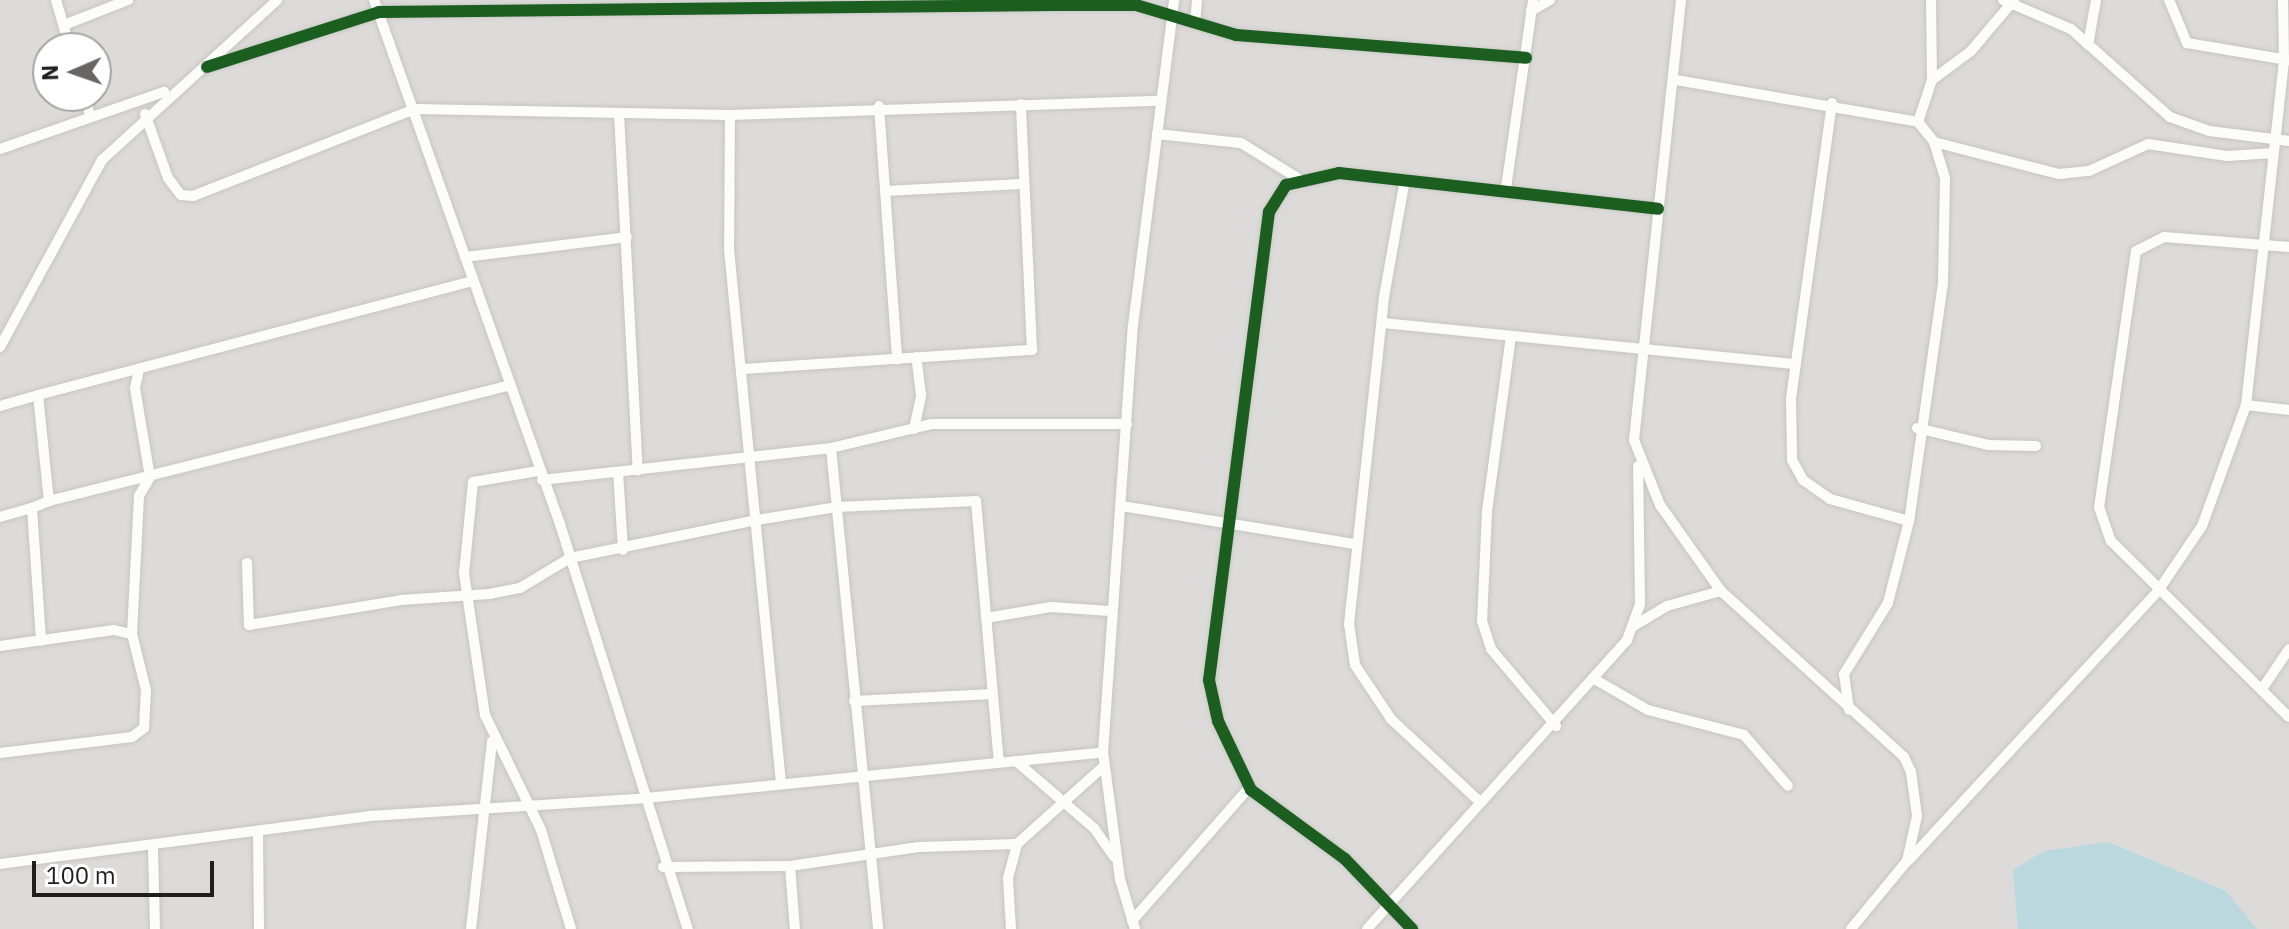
<!DOCTYPE html>
<html>
<head>
<meta charset="utf-8">
<style>
  body { margin:0 }
  #map { position:relative; width:2289px; height:929px; overflow:hidden; background:#edebe7; font-family:"IBM Plex Sans",sans-serif }
  div>[style] { position:absolute }
  [style*='--x'] { left:calc(var(--x)*1px); top:calc(var(--y)*1px); width:calc(var(--w)*1px); rotate:calc(var(--a)*1deg) }
  .residential>* { inset:0; background:#dcdbd9 }
  .water>* { inset:0; background:#bcd8df }
  .roads { filter:drop-shadow(0 0 2px #c6c5c3) drop-shadow(0 0 2px #c6c5c3) }
  .minor>* { height:10px; margin:-5px; padding:0 5px; transform-origin:5px; border-radius:5px; background:#fcfcfb }
  .cycleway>* { height:12px; margin:-6px; padding:0 6px; transform-origin:6px; border-radius:6px; background:#1b5e20 }
  span { translate:-50% -50%; white-space:nowrap; text-align:center; line-height:1.15; -webkit-text-stroke:7px #fff; paint-order:stroke }
  .north { position:absolute; left:32px; top:32px; width:80px; height:80px; box-sizing:border-box; background:#fff; border:2px solid #a5a5a5; border-radius:50%; rotate:268deg; font-size:22px; font-weight:700; line-height:32px; text-align:center; color:#1f1f1f }
  .north::after { content:''; display:block; margin:auto; width:28px; height:36px; background:#676665; clip-path:polygon(50% 0,100% 100%,50% 72%,0 100%) }
  .scale { position:absolute; left:32px; top:861px; width:182px; height:36px; box-sizing:border-box; border:4px solid #1f1f1f; border-top:0; padding-left:10px; font-size:24px; line-height:28px; white-space:nowrap; color:#1f1f1f; -webkit-text-stroke:6px #fff; paint-order:stroke }
</style>
</head>
<body>
<div id="map">
  <div class="residential">
    <div style="clip-path:polygon(evenodd,0 0,2289px 0,2289px 929px,0 929px,0 0,48px 48px,96px 48px,96px 96px,48px 96px,48px 48px)"></div>
  </div>
  <div class="water">
    <div style="clip-path:polygon(2108px 842px,2226px 891px,2257px 929px,2018px 929px,2013px 870px,2044px 851px)"></div>
  </div>
  <div class="roads">
    <div class="minor">
      <div style="--x:56;--y:0;--w:50;--a:73.7"></div>
      <div style="--x:374;--y:0;--w:556;--a:70.46"></div>
      <div style="--x:560;--y:524;--w:425;--a:72.5"></div>
      <div style="--x:1681;--y:0;--w:443;--a:96.1"></div>
      <div style="--x:1634;--y:440;--w:70;--a:68.2"></div>
      <div style="--x:1660;--y:505;--w:105;--a:54.7"></div>
      <div style="--x:1721;--y:591;--w:247;--a:42.2"></div>
      <div style="--x:1904;--y:757;--w:17;--a:65"></div>
      <div style="--x:1911;--y:772;--w:44;--a:82.2"></div>
      <div style="--x:1917;--y:816;--w:46;--a:102.5"></div>
      <div style="--x:1907;--y:861;--w:88;--a:129.5"></div>
      <div style="--x:2003;--y:0;--w:74;--a:23.1"></div>
      <div style="--x:2071;--y:29;--w:132;--a:41.6"></div>
      <div style="--x:2170;--y:117;--w:41;--a:19.7"></div>
      <div style="--x:2209;--y:131;--w:81;--a:7.1"></div>
      <div style="--x:2169;--y:0;--w:47;--a:67.3"></div>
      <div style="--x:2187;--y:43;--w:102;--a:9.6"></div>
      <div style="--x:1531;--y:11;--w:22;--a:-30"></div>
      <div style="--x:1195;--y:23;--w:23;--a:-85"></div>
      <div style="--x:64;--y:25;--w:69;--a:-21.3"></div>
      <div style="--x:2088;--y:45;--w:46;--a:-79.9"></div>
      <div style="--x:207;--y:67;--w:181;--a:-17.7"></div>
      <div style="--x:379;--y:12;--w:677;--a:-0.59"></div>
      <div style="--x:1056;--y:5;--w:80;--a:0"></div>
      <div style="--x:1136;--y:5;--w:104;--a:16.7"></div>
      <div style="--x:1236;--y:35;--w:291;--a:4.5"></div>
      <div style="--x:1676;--y:80;--w:246;--a:9.8"></div>
      <div style="--x:1918;--y:122;--w:26;--a:51"></div>
      <div style="--x:1934;--y:142;--w:39;--a:73"></div>
      <div style="--x:1945;--y:179;--w:104;--a:91.1"></div>
      <div style="--x:1943;--y:283;--w:240;--a:98.1"></div>
      <div style="--x:1909;--y:521;--w:85;--a:104.4"></div>
      <div style="--x:1888;--y:603;--w:84;--a:121.8"></div>
      <div style="--x:1844;--y:674;--w:36;--a:82"></div>
      <div style="--x:1932;--y:80;--w:49;--a:-36.6"></div>
      <div style="--x:1971;--y:51;--w:67;--a:-49.9"></div>
      <div style="--x:84;--y:96;--w:22;--a:72"></div>
      <div style="--x:1832;--y:103;--w:300;--a:97.9"></div>
      <div style="--x:1791;--y:400;--w:60;--a:89"></div>
      <div style="--x:1792;--y:460;--w:23;--a:61"></div>
      <div style="--x:1803;--y:480;--w:33;--a:35"></div>
      <div style="--x:1830;--y:499;--w:82;--a:15.6"></div>
      <div style="--x:879;--y:106;--w:254;--a:85.9"></div>
      <div style="--x:619;--y:113;--w:358;--a:87"></div>
      <div style="--x:145;--y:114;--w:68;--a:70.2"></div>
      <div style="--x:168;--y:178;--w:21;--a:53"></div>
      <div style="--x:181;--y:195;--w:12;--a:5"></div>
      <div style="--x:193;--y:196;--w:238;--a:-21.4"></div>
      <div style="--x:415;--y:109;--w:315;--a:1.1"></div>
      <div style="--x:730;--y:115;--w:429;--a:-1.9"></div>
      <div style="--x:730;--y:115;--w:134;--a:90.4"></div>
      <div style="--x:729;--y:249;--w:537;--a:84.44"></div>
      <div style="--x:1918;--y:122;--w:44;--a:-71.6"></div>
      <div style="--x:1932;--y:80;--w:80;--a:-90.7"></div>
      <div style="--x:1157;--y:134;--w:84;--a:6.1"></div>
      <div style="--x:1241;--y:143;--w:68;--a:31.8"></div>
      <div style="--x:1934;--y:142;--w:129;--a:14.4"></div>
      <div style="--x:2059;--y:174;--w:30;--a:-6"></div>
      <div style="--x:2089;--y:171;--w:65;--a:-24.6"></div>
      <div style="--x:2148;--y:144;--w:80;--a:8.6"></div>
      <div style="--x:2227;--y:156;--w:47;--a:-3.7"></div>
      <div style="--x:0;--y:149;--w:174;--a:-19.2"></div>
      <div style="--x:1405;--y:179;--w:120;--a:100.1"></div>
      <div style="--x:1384;--y:297;--w:329;--a:96.1"></div>
      <div style="--x:1349;--y:624;--w:41;--a:81.7"></div>
      <div style="--x:1355;--y:665;--w:65;--a:56.3"></div>
      <div style="--x:1391;--y:719;--w:122;--a:43"></div>
      <div style="--x:1506;--y:188;--w:190;--a:-81.8"></div>
      <div style="--x:885;--y:191;--w:136;--a:-2.9"></div>
      <div style="--x:2289;--y:247;--w:125;--a:-175.4"></div>
      <div style="--x:2164;--y:237;--w:31;--a:153"></div>
      <div style="--x:2136;--y:251;--w:259;--a:98.2"></div>
      <div style="--x:2099;--y:507;--w:36;--a:71"></div>
      <div style="--x:2111;--y:541;--w:250;--a:44.7"></div>
      <div style="--x:465;--y:257;--w:163;--a:-7"></div>
      <div style="--x:1383;--y:323;--w:415;--a:5.7"></div>
      <div style="--x:1511;--y:336;--w:178;--a:97.8"></div>
      <div style="--x:1487;--y:512;--w:109;--a:92.6"></div>
      <div style="--x:1482;--y:621;--w:29;--a:72"></div>
      <div style="--x:1491;--y:649;--w:101;--a:49.8"></div>
      <div style="--x:0;--y:347;--w:213;--a:-61.4"></div>
      <div style="--x:102;--y:160;--w:237;--a:-42.4"></div>
      <div style="--x:743;--y:369;--w:290;--a:-3.8"></div>
      <div style="--x:1032;--y:350;--w:246;--a:-92.6"></div>
      <div style="--x:38;--y:395;--w:450;--a:-14.7"></div>
      <div style="--x:2246;--y:405;--w:43;--a:6.6"></div>
      <div style="--x:0;--y:406;--w:40;--a:-16"></div>
      <div style="--x:38;--y:395;--w:107;--a:84.1"></div>
      <div style="--x:49;--y:501;--w:18;--a:158"></div>
      <div style="--x:32;--y:508;--w:133;--a:86.1"></div>
      <div style="--x:1917;--y:428;--w:74;--a:13.3"></div>
      <div style="--x:1989;--y:445;--w:47;--a:1.2"></div>
      <div style="--x:914;--y:429;--w:35;--a:-78"></div>
      <div style="--x:921;--y:395;--w:38;--a:-97"></div>
      <div style="--x:831;--y:448;--w:483;--a:84.4"></div>
      <div style="--x:538;--y:471;--w:66;--a:170.4"></div>
      <div style="--x:473;--y:482;--w:91;--a:95.6"></div>
      <div style="--x:464;--y:573;--w:144;--a:81.6"></div>
      <div style="--x:485;--y:715;--w:128;--a:64"></div>
      <div style="--x:541;--y:830;--w:103;--a:73.1"></div>
      <div style="--x:618;--y:472;--w:78;--a:86.3"></div>
      <div style="--x:542;--y:480;--w:291;--a:-6.3"></div>
      <div style="--x:831;--y:448;--w:104;--a:-13.4"></div>
      <div style="--x:932;--y:424;--w:195;--a:0"></div>
      <div style="--x:49;--y:501;--w:475;--a:-14.1"></div>
      <div style="--x:1122;--y:506;--w:235;--a:9.3"></div>
      <div style="--x:0;--y:517;--w:33;--a:-16"></div>
      <div style="--x:247;--y:563;--w:62;--a:88.2"></div>
      <div style="--x:249;--y:625;--w:154;--a:-9.3"></div>
      <div style="--x:401;--y:600;--w:88;--a:-3.9"></div>
      <div style="--x:489;--y:594;--w:32;--a:-11"></div>
      <div style="--x:520;--y:588;--w:58;--a:-31"></div>
      <div style="--x:570;--y:558;--w:191;--a:-11.5"></div>
      <div style="--x:757;--y:520;--w:80;--a:-9.3"></div>
      <div style="--x:836;--y:507;--w:140;--a:-2.5"></div>
      <div style="--x:976;--y:501;--w:262;--a:85"></div>
      <div style="--x:986;--y:618;--w:66;--a:-9.6"></div>
      <div style="--x:1051;--y:607;--w:59;--a:3.9"></div>
      <div style="--x:1632;--y:627;--w:41;--a:-31"></div>
      <div style="--x:1667;--y:606;--w:56;--a:-15.5"></div>
      <div style="--x:132;--y:634;--w:138;--a:-87.1"></div>
      <div style="--x:139;--y:496;--w:22;--a:-60"></div>
      <div style="--x:150;--y:477;--w:90;--a:-99.6"></div>
      <div style="--x:135;--y:388;--w:19;--a:-78"></div>
      <div style="--x:0;--y:646;--w:115;--a:-8"></div>
      <div style="--x:114;--y:630;--w:18;--a:13"></div>
      <div style="--x:132;--y:634;--w:58;--a:76"></div>
      <div style="--x:146;--y:690;--w:38;--a:93"></div>
      <div style="--x:144;--y:728;--w:15;--a:143"></div>
      <div style="--x:132;--y:737;--w:133;--a:173.1"></div>
      <div style="--x:1596;--y:680;--w:60;--a:30"></div>
      <div style="--x:1648;--y:710;--w:99;--a:14.6"></div>
      <div style="--x:1744;--y:735;--w:67;--a:49.2"></div>
      <div style="--x:2262;--y:689;--w:48;--a:-56"></div>
      <div style="--x:854;--y:701;--w:139;--a:-2.9"></div>
      <div style="--x:1016;--y:761;--w:103;--a:40.7"></div>
      <div style="--x:1094;--y:828;--w:35;--a:55"></div>
      <div style="--x:258;--y:833;--w:96;--a:89.4"></div>
      <div style="--x:153;--y:848;--w:81;--a:88.6"></div>
      <div style="--x:1909;--y:860;--w:367;--a:-47.2"></div>
      <div style="--x:2158;--y:591;--w:78;--a:-55.9"></div>
      <div style="--x:2202;--y:526;--w:129;--a:-70"></div>
      <div style="--x:2246;--y:405;--w:347;--a:-83.7"></div>
      <div style="--x:2284;--y:60;--w:60;--a:-91"></div>
      <div style="--x:0;--y:864;--w:374;--a:-7.4"></div>
      <div style="--x:371;--y:816;--w:276;--a:-3.7"></div>
      <div style="--x:646;--y:798;--w:459;--a:-5.7"></div>
      <div style="--x:790;--y:866;--w:63;--a:85.5"></div>
      <div style="--x:663;--y:867;--w:127;--a:-0.5"></div>
      <div style="--x:790;--y:866;--w:130;--a:-8.4"></div>
      <div style="--x:919;--y:847;--w:98;--a:-1.8"></div>
      <div style="--x:1017;--y:844;--w:118;--a:-41.9"></div>
      <div style="--x:1132;--y:921;--w:177;--a:-48.7"></div>
      <div style="--x:471;--y:929;--w:189;--a:-83.6"></div>
      <div style="--x:1011;--y:929;--w:51;--a:-93.4"></div>
      <div style="--x:1008;--y:878;--w:35;--a:-75"></div>
      <div style="--x:1135;--y:929;--w:52;--a:-106.7"></div>
      <div style="--x:1120;--y:879;--w:128;--a:-97.6"></div>
      <div style="--x:1103;--y:752;--w:427;--a:-86"></div>
      <div style="--x:1133;--y:326;--w:329;--a:-82.8"></div>
      <div style="--x:1367;--y:929;--w:389;--a:-48"></div>
      <div style="--x:1627;--y:640;--w:38;--a:-70"></div>
      <div style="--x:1640;--y:604;--w:138;--a:-90.8"></div>
      <div style="--x:1412;--y:929;--w:97;--a:-133.7"></div>
      <div style="--x:1345;--y:859;--w:117;--a:-143.7"></div>
      <div style="--x:1251;--y:790;--w:76;--a:-115.6"></div>
      <div style="--x:1218;--y:721;--w:42;--a:-102.4"></div>
      <div style="--x:1209;--y:680;--w:472;--a:-82.7"></div>
      <div style="--x:1269;--y:212;--w:32;--a:-58"></div>
      <div style="--x:1286;--y:185;--w:54;--a:-12.8"></div>
      <div style="--x:1339;--y:173;--w:321;--a:6.4"></div>
    </div>
  </div>
  <div class="cycleway">
    <div style="--x:207;--y:67;--w:181;--a:-17.7"></div>
    <div style="--x:379;--y:12;--w:677;--a:-0.59"></div>
    <div style="--x:1056;--y:5;--w:80;--a:0"></div>
    <div style="--x:1136;--y:5;--w:104;--a:16.7"></div>
    <div style="--x:1236;--y:35;--w:291;--a:4.5"></div>
    <div style="--x:1412;--y:929;--w:97;--a:-133.7"></div>
    <div style="--x:1345;--y:859;--w:117;--a:-143.7"></div>
    <div style="--x:1251;--y:790;--w:76;--a:-115.6"></div>
    <div style="--x:1218;--y:721;--w:42;--a:-102.4"></div>
    <div style="--x:1209;--y:680;--w:472;--a:-82.7"></div>
    <div style="--x:1269;--y:212;--w:32;--a:-58"></div>
    <div style="--x:1286;--y:185;--w:54;--a:-12.8"></div>
    <div style="--x:1339;--y:173;--w:321;--a:6.4"></div>
  </div>
  <div class="north">N</div>
  <div class="scale">100 m</div>
</div>
</body>
</html>
